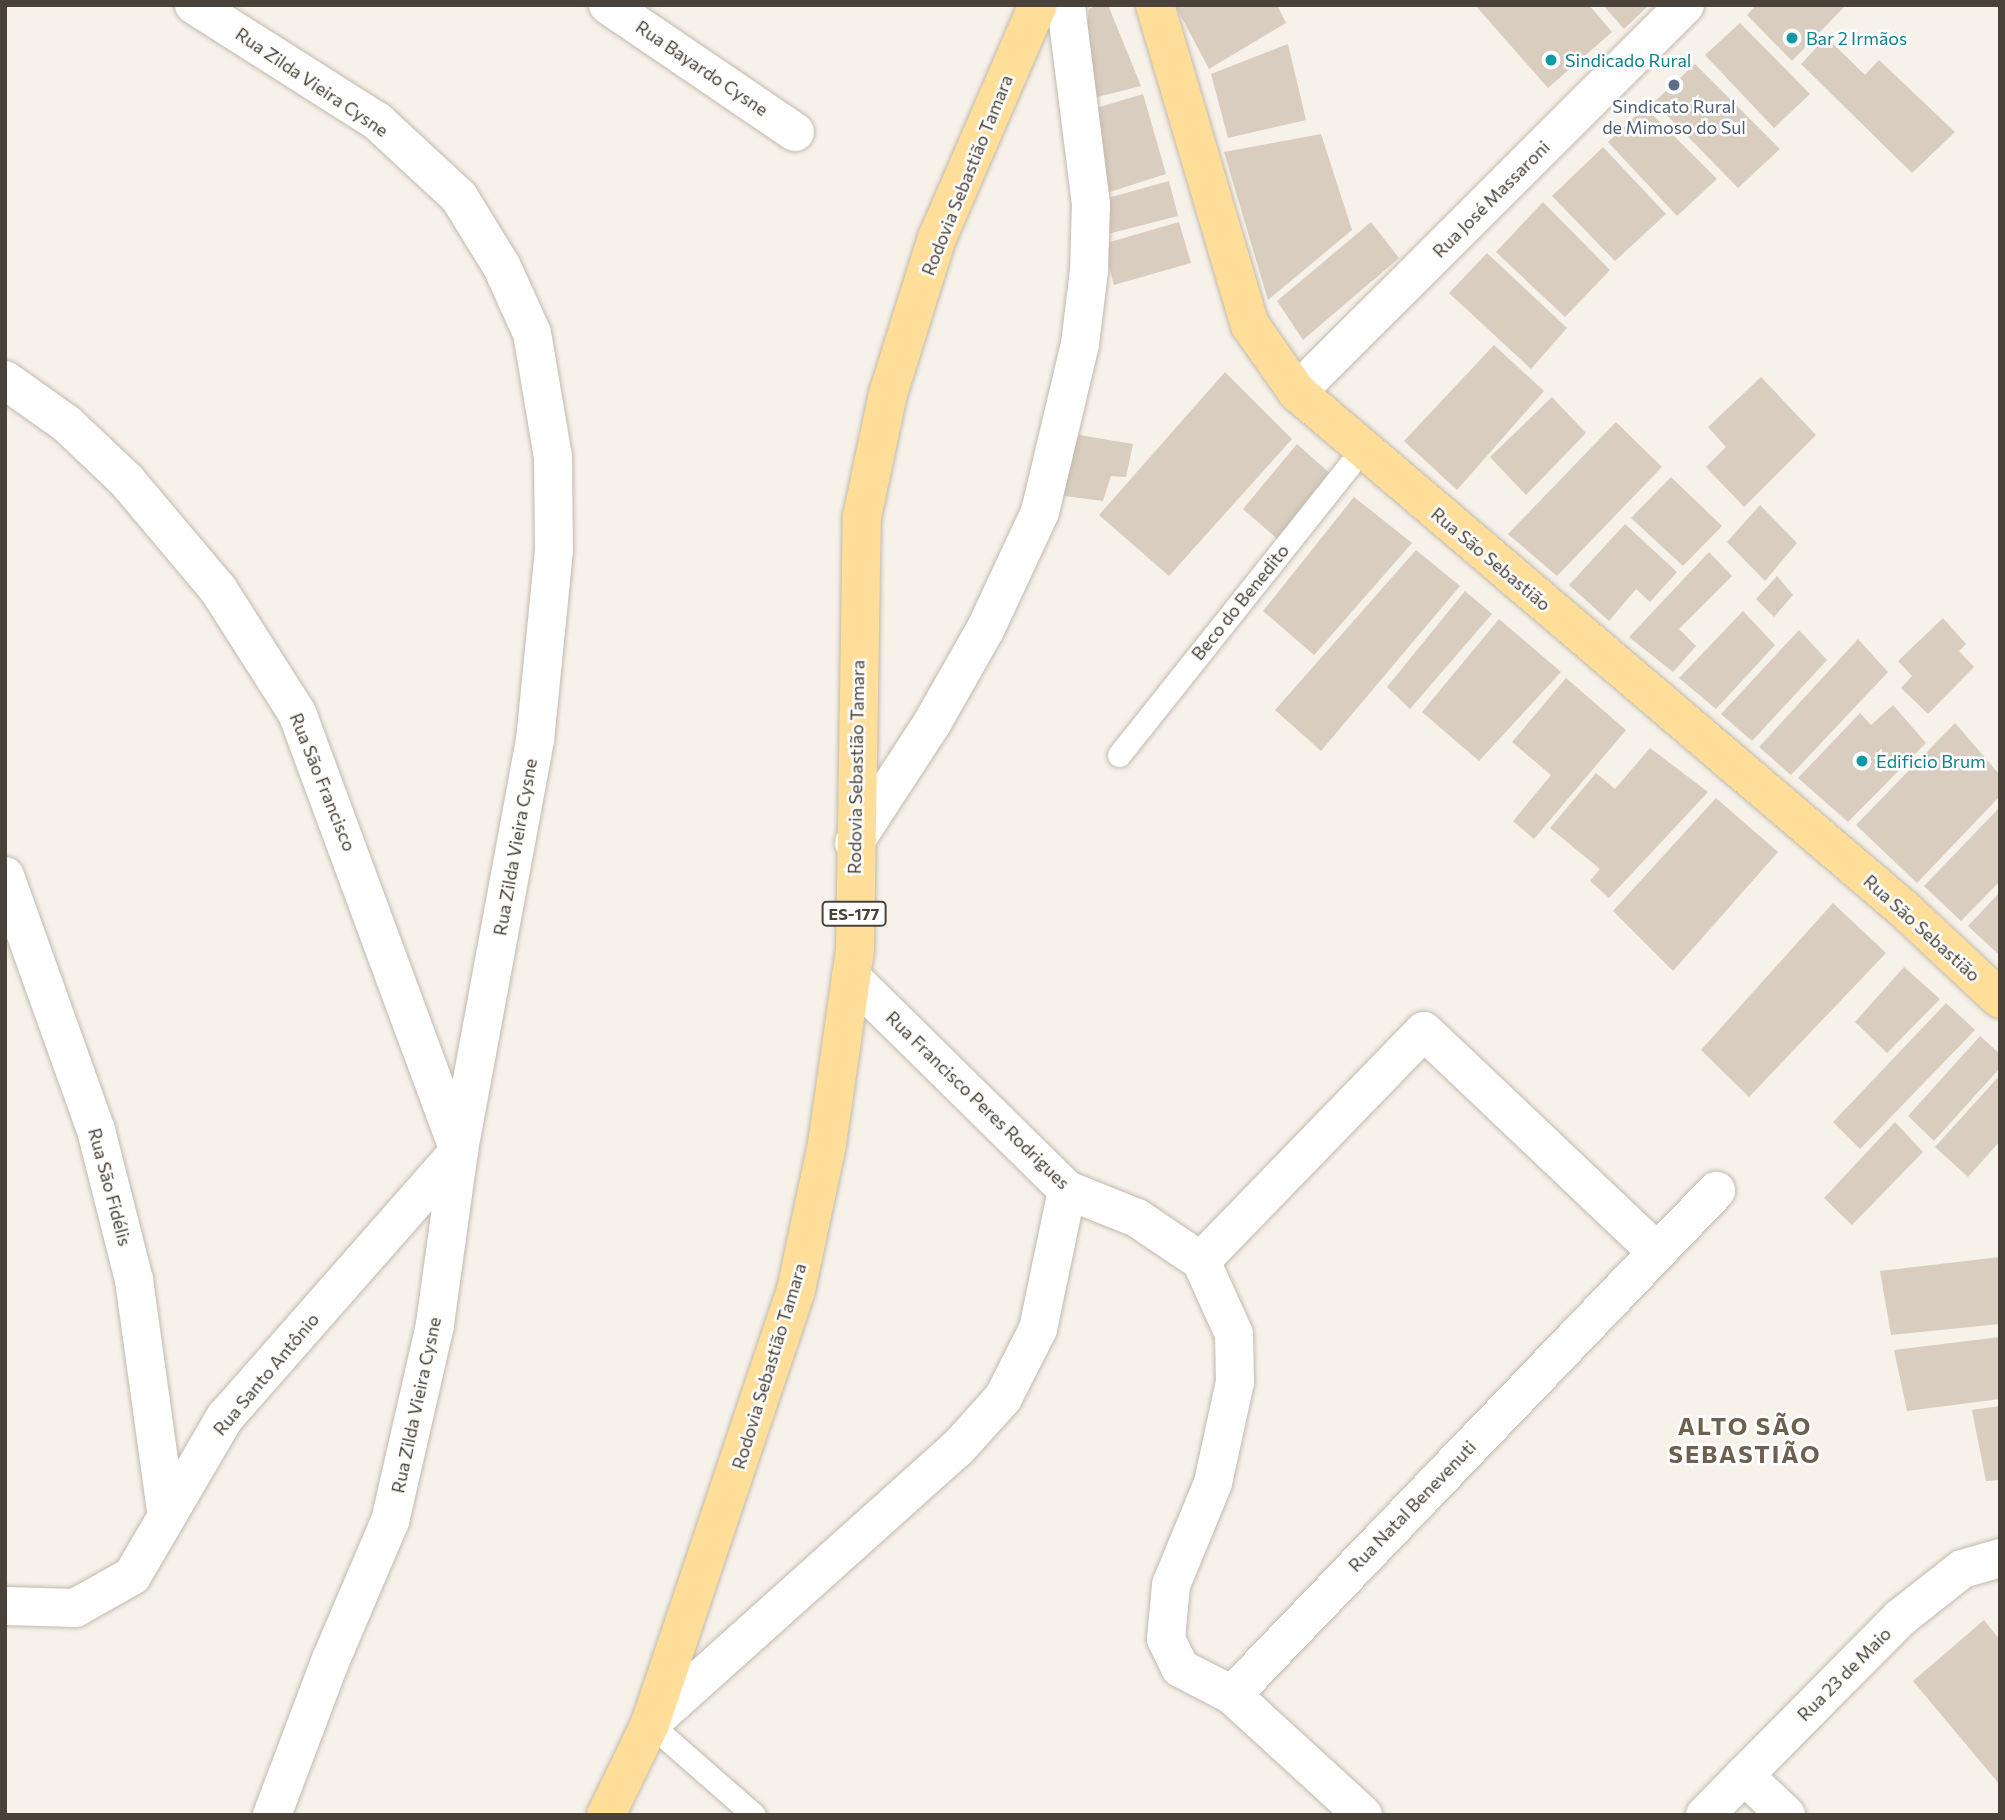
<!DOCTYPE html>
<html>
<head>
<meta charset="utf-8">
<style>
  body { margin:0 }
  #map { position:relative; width:2005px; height:1820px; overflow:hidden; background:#f6f2ea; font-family:Commissioner,sans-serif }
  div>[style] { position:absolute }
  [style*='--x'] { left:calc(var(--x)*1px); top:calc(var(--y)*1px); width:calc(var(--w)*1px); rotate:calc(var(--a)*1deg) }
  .building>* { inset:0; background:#d8cdbf }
  .roads { filter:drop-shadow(0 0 2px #c2b9ac) drop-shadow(0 0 2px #c2b9ac) }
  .lane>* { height:23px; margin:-11.5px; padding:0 11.5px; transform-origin:11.5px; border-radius:11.5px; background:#fff }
  .street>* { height:38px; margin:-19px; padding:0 19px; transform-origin:19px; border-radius:19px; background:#fff }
  .primary>* { height:38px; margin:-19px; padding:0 19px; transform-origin:19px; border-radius:19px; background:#ffde9a }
  .dots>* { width:19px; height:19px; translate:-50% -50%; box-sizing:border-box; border:4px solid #fff; border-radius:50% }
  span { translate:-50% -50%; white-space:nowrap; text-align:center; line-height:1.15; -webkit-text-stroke:5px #fff; paint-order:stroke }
  .shield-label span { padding:2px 5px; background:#fff; border:2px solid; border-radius:5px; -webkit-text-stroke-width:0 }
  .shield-label { font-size:16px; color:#4a4238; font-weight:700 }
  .culture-label { font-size:18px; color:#0d838f }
  .left { translate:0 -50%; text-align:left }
  .street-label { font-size:18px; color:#4a4238 }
  .service-label { font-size:18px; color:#4e5e75 }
  .district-label { font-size:24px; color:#6d604e; font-weight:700; letter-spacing:2px }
  .frame { position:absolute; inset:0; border:7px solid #4a4238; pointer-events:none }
</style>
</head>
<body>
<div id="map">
  <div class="building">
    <div style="clip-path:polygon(1097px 5px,1108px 5px,1141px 86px,1089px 99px,1084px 45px,1089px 9px)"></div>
    <div style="clip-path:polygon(1175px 5px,1277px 5px,1286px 23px,1209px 69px)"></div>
    <div style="clip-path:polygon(1475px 5px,1589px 5px,1612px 32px,1548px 88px)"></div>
    <div style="clip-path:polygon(1603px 5px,1649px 5px,1624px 29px)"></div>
    <div style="clip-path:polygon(1756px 5px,1846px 5px,1792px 61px,1747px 15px)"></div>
    <div style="clip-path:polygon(1740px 23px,1810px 94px,1774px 128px,1705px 55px)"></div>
    <div style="clip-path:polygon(1826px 37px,1865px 75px,1879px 60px,1955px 132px,1912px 173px,1801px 64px)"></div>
    <div style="clip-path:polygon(1288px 44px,1306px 120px,1228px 138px,1211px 74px)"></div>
    <div style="clip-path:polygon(1695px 64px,1780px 149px,1738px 188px,1654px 102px)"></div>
    <div style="clip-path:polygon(1143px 94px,1166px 174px,1100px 195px,1090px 110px)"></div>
    <div style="clip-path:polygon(1645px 107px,1717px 179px,1677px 216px,1608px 142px)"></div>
    <div style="clip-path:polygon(1321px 134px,1352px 230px,1268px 300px,1224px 152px)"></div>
    <div style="clip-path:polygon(1603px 147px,1666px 214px,1615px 261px,1552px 196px)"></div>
    <div style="clip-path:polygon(1169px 181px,1178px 216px,1104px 235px,1097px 201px)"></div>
    <div style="clip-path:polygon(1543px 202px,1610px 270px,1565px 317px,1496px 252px)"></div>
    <div style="clip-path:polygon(1179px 222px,1191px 263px,1114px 285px,1103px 244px)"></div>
    <div style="clip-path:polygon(1371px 222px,1399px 258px,1303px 340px,1277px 301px)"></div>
    <div style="clip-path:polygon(1487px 253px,1567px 328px,1531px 369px,1449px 293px)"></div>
    <div style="clip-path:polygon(1494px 345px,1544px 391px,1457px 490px,1404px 441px)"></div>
    <div style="clip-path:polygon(1225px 372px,1292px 439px,1169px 576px,1099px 515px)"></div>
    <div style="clip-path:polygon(1761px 377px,1816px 435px,1744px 507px,1706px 467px,1726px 447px,1708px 427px)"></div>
    <div style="clip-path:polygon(1552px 397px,1586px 433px,1526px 495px,1490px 457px)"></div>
    <div style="clip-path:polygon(1616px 422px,1662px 467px,1557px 576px,1508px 534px)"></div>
    <div style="clip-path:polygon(1067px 433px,1133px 444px,1126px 477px,1111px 476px,1103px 501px,1057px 495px)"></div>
    <div style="clip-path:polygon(1297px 444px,1334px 477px,1282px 543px,1243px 509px)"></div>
    <div style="clip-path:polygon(1671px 477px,1722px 526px,1683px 566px,1631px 518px)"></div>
    <div style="clip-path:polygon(1354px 497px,1412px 543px,1314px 655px,1263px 611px)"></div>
    <div style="clip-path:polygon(1760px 505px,1797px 543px,1765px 581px,1727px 542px)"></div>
    <div style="clip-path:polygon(1625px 524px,1677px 572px,1650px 602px,1636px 589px,1609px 621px,1569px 585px)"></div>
    <div style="clip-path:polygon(1416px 550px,1460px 586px,1321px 751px,1275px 710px)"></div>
    <div style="clip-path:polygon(1709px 552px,1732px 576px,1679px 629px,1696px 646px,1673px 672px,1629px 637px)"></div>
    <div style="clip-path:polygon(1777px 576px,1793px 595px,1774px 617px,1756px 599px)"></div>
    <div style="clip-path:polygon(1465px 591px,1492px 614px,1410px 709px,1387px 687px)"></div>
    <div style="clip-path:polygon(1743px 611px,1775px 645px,1716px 709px,1679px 678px)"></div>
    <div style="clip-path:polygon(1943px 618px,1966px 644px,1959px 651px,1974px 667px,1928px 714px,1901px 688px,1912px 676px,1898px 661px)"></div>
    <div style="clip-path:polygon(1499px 619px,1561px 672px,1479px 761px,1422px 712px)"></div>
    <div style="clip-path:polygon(1799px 630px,1827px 660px,1752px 741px,1721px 714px)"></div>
    <div style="clip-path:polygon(1858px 639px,1888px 672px,1791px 775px,1759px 747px)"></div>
    <div style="clip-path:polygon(1566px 678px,1626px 730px,1534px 839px,1513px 821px,1551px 775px,1512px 742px)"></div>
    <div style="clip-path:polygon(1893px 705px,1926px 743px,1848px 822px,1798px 778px,1860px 713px,1871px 725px)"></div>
    <div style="clip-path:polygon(1955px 723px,2000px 775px,2000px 796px,1917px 883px,1856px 825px)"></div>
    <div style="clip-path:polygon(1650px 748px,1708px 792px,1609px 898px,1590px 881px,1600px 869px,1550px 828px,1596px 773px,1615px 789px)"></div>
    <div style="clip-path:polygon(1716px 798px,1778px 852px,1673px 971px,1613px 911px)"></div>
    <div style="clip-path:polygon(2000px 807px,2000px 881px,1961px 921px,1924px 886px)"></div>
    <div style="clip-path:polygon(2000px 892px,2000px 951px,1997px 953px,1968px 926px)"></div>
    <div style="clip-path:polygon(1833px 903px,1886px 953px,1749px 1097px,1701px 1050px)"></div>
    <div style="clip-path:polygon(1904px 967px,1940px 999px,1887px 1053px,1855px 1022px)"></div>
    <div style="clip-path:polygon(1946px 1003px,1975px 1030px,1860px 1149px,1833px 1122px)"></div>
    <div style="clip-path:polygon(1980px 1036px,2000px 1054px,2000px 1068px,1934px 1141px,1908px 1116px)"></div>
    <div style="clip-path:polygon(2000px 1075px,2000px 1141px,1968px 1177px,1935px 1147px)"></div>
    <div style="clip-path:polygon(1895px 1122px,1923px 1152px,1852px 1225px,1824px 1198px)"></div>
    <div style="clip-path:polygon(2000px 1257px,2000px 1324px,1891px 1335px,1880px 1271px)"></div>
    <div style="clip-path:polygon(2000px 1337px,2000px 1399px,1907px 1411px,1894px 1350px)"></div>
    <div style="clip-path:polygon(2000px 1406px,2000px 1480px,1986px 1481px,1972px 1410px)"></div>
    <div style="clip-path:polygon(1984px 1620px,2000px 1640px,2000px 1785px,1913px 1681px)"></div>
  </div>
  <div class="roads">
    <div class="lane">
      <div style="--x:1119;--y:755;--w:390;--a:-51.5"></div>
      <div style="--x:650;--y:1724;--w:138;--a:41.2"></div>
    </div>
    <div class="street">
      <div style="--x:194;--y:5;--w:217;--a:32.4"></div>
      <div style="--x:377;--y:121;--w:112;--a:42.8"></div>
      <div style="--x:459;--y:197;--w:82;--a:58.4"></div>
      <div style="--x:502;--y:267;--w:72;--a:65.6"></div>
      <div style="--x:532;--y:333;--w:126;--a:80.4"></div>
      <div style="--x:553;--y:457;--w:93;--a:89.4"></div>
      <div style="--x:554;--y:550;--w:191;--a:95.7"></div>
      <div style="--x:535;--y:740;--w:418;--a:100.5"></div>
      <div style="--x:459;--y:1151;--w:176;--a:97.9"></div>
      <div style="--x:435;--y:1325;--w:201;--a:102.9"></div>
      <div style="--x:390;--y:1521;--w:150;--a:113.1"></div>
      <div style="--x:331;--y:1659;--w:167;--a:110.7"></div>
      <div style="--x:608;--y:5;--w:226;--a:34.2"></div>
      <div style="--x:5;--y:380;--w:76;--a:35.4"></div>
      <div style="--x:67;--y:424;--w:83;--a:43.5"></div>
      <div style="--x:127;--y:481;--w:141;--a:49.9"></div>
      <div style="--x:218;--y:589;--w:147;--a:57.5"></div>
      <div style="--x:297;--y:713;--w:467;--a:69.7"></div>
      <div style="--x:459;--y:1151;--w:354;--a:131.3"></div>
      <div style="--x:225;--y:1417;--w:184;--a:120.3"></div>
      <div style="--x:132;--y:1576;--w:65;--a:150.7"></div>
      <div style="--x:75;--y:1608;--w:70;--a:-178.4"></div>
      <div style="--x:1297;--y:392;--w:548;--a:-44.93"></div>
      <div style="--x:854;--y:843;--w:141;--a:-56.9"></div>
      <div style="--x:931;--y:725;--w:109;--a:-60.4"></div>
      <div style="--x:985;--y:630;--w:130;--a:-65"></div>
      <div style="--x:1040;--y:512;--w:173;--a:-76.6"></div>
      <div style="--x:1080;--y:344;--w:74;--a:-83"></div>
      <div style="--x:1089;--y:271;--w:67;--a:-88.3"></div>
      <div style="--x:1091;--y:204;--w:201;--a:-97.2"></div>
      <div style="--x:5;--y:876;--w:270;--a:70.3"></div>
      <div style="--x:96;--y:1130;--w:155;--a:75.8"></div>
      <div style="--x:134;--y:1280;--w:233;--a:82.1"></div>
      <div style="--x:851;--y:977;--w:303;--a:44.6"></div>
      <div style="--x:1067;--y:1190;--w:75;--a:21.8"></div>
      <div style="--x:1137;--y:1218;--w:77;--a:33.9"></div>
      <div style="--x:1201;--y:1261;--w:80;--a:65.7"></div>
      <div style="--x:1234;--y:1334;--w:48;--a:88.8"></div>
      <div style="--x:1235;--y:1382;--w:103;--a:102.3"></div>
      <div style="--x:1213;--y:1483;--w:110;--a:112.4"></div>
      <div style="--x:1171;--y:1585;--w:54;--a:95.3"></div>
      <div style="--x:1166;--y:1639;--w:32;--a:64"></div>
      <div style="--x:1180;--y:1668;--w:59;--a:27.4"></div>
      <div style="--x:1201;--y:1261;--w:320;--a:-45.9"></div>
      <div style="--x:1424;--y:1031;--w:318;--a:43.5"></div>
      <div style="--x:650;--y:1724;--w:412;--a:-41.9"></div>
      <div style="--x:957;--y:1449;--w:69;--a:-48"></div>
      <div style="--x:1003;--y:1398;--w:77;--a:-63.1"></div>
      <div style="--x:1038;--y:1329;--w:142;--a:-78.2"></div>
      <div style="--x:1744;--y:1775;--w:58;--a:43.6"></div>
      <div style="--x:1363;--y:1815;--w:178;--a:-137.5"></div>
      <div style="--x:1232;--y:1695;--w:699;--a:-46.16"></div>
      <div style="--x:1705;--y:1815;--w:277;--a:-45.3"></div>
      <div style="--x:1900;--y:1618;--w:79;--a:-38.3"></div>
      <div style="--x:1962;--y:1569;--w:40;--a:-16"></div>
    </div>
    <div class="primary">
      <div style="--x:1155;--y:5;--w:334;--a:73.5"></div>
      <div style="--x:1250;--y:325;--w:82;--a:55"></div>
      <div style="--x:1297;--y:392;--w:799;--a:40.43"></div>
      <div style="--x:1905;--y:910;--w:130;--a:43.1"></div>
      <div style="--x:606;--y:1815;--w:101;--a:-64.2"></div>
      <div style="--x:650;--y:1724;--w:458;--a:-71.4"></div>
      <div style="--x:796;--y:1290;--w:149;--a:-78"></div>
      <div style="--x:827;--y:1144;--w:196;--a:-81.8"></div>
      <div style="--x:855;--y:950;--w:433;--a:-89.1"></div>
      <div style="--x:862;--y:517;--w:126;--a:-78.1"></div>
      <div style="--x:888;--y:394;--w:164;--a:-72.6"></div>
      <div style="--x:937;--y:238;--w:254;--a:-66.6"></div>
    </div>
  </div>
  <div class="dots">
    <div style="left:1792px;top:38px;background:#0f9aa8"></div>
    <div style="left:1551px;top:60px;background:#0f9aa8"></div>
    <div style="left:1674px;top:85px;background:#5c6f8a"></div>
    <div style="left:1862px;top:761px;background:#0f9aa8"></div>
  </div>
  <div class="shield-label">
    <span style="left:854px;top:914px">ES-177</span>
  </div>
  <div class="culture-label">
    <span class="left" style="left:1806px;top:38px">Bar 2 Irmãos</span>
    <span class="left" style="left:1565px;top:60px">Sindicado Rural</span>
    <span class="left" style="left:1876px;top:761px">Edificio Brum</span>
  </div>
  <div class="street-label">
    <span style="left:702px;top:68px;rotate:34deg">Rua Bayardo Cysne</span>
    <span style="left:312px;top:82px;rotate:34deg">Rua Zilda Vieira Cysne</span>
    <span style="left:967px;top:175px;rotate:-68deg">Rodovia Sebastião Tamara</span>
    <span style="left:1491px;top:199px;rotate:-45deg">Rua José Massaroni</span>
    <span style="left:1491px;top:559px;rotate:40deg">Rua São Sebastião</span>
    <span style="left:1240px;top:602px;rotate:-51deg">Beco do Benedito</span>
    <span style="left:856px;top:767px;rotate:-89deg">Rodovia Sebastião Tamara</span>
    <span style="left:323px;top:782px;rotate:68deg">Rua São Francisco</span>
    <span style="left:515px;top:847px;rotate:-80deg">Rua Zilda Vieira Cysne</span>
    <span style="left:1922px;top:928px;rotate:42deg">Rua São Sebastião</span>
    <span style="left:978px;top:1100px;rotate:44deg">Rua Francisco Peres Rodrigues</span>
    <span style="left:110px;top:1187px;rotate:75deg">Rua São Fidélis</span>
    <span style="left:769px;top:1366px;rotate:-73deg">Rodovia Sebastião Tamara</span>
    <span style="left:266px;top:1374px;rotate:-50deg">Rua Santo Antônio</span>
    <span style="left:416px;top:1405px;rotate:-78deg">Rua Zilda Vieira Cysne</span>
    <span style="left:1412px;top:1506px;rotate:-46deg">Rua Natal Benevenuti</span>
    <span style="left:1844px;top:1674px;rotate:-45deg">Rua 23 de Maio</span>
  </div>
  <div class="service-label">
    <span style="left:1674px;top:117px">Sindicato Rural<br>de Mimoso do Sul</span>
  </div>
  <div class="district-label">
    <span style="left:1745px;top:1440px">ALTO SÃO<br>SEBASTIÃO</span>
  </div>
  <div class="frame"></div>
</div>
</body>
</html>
